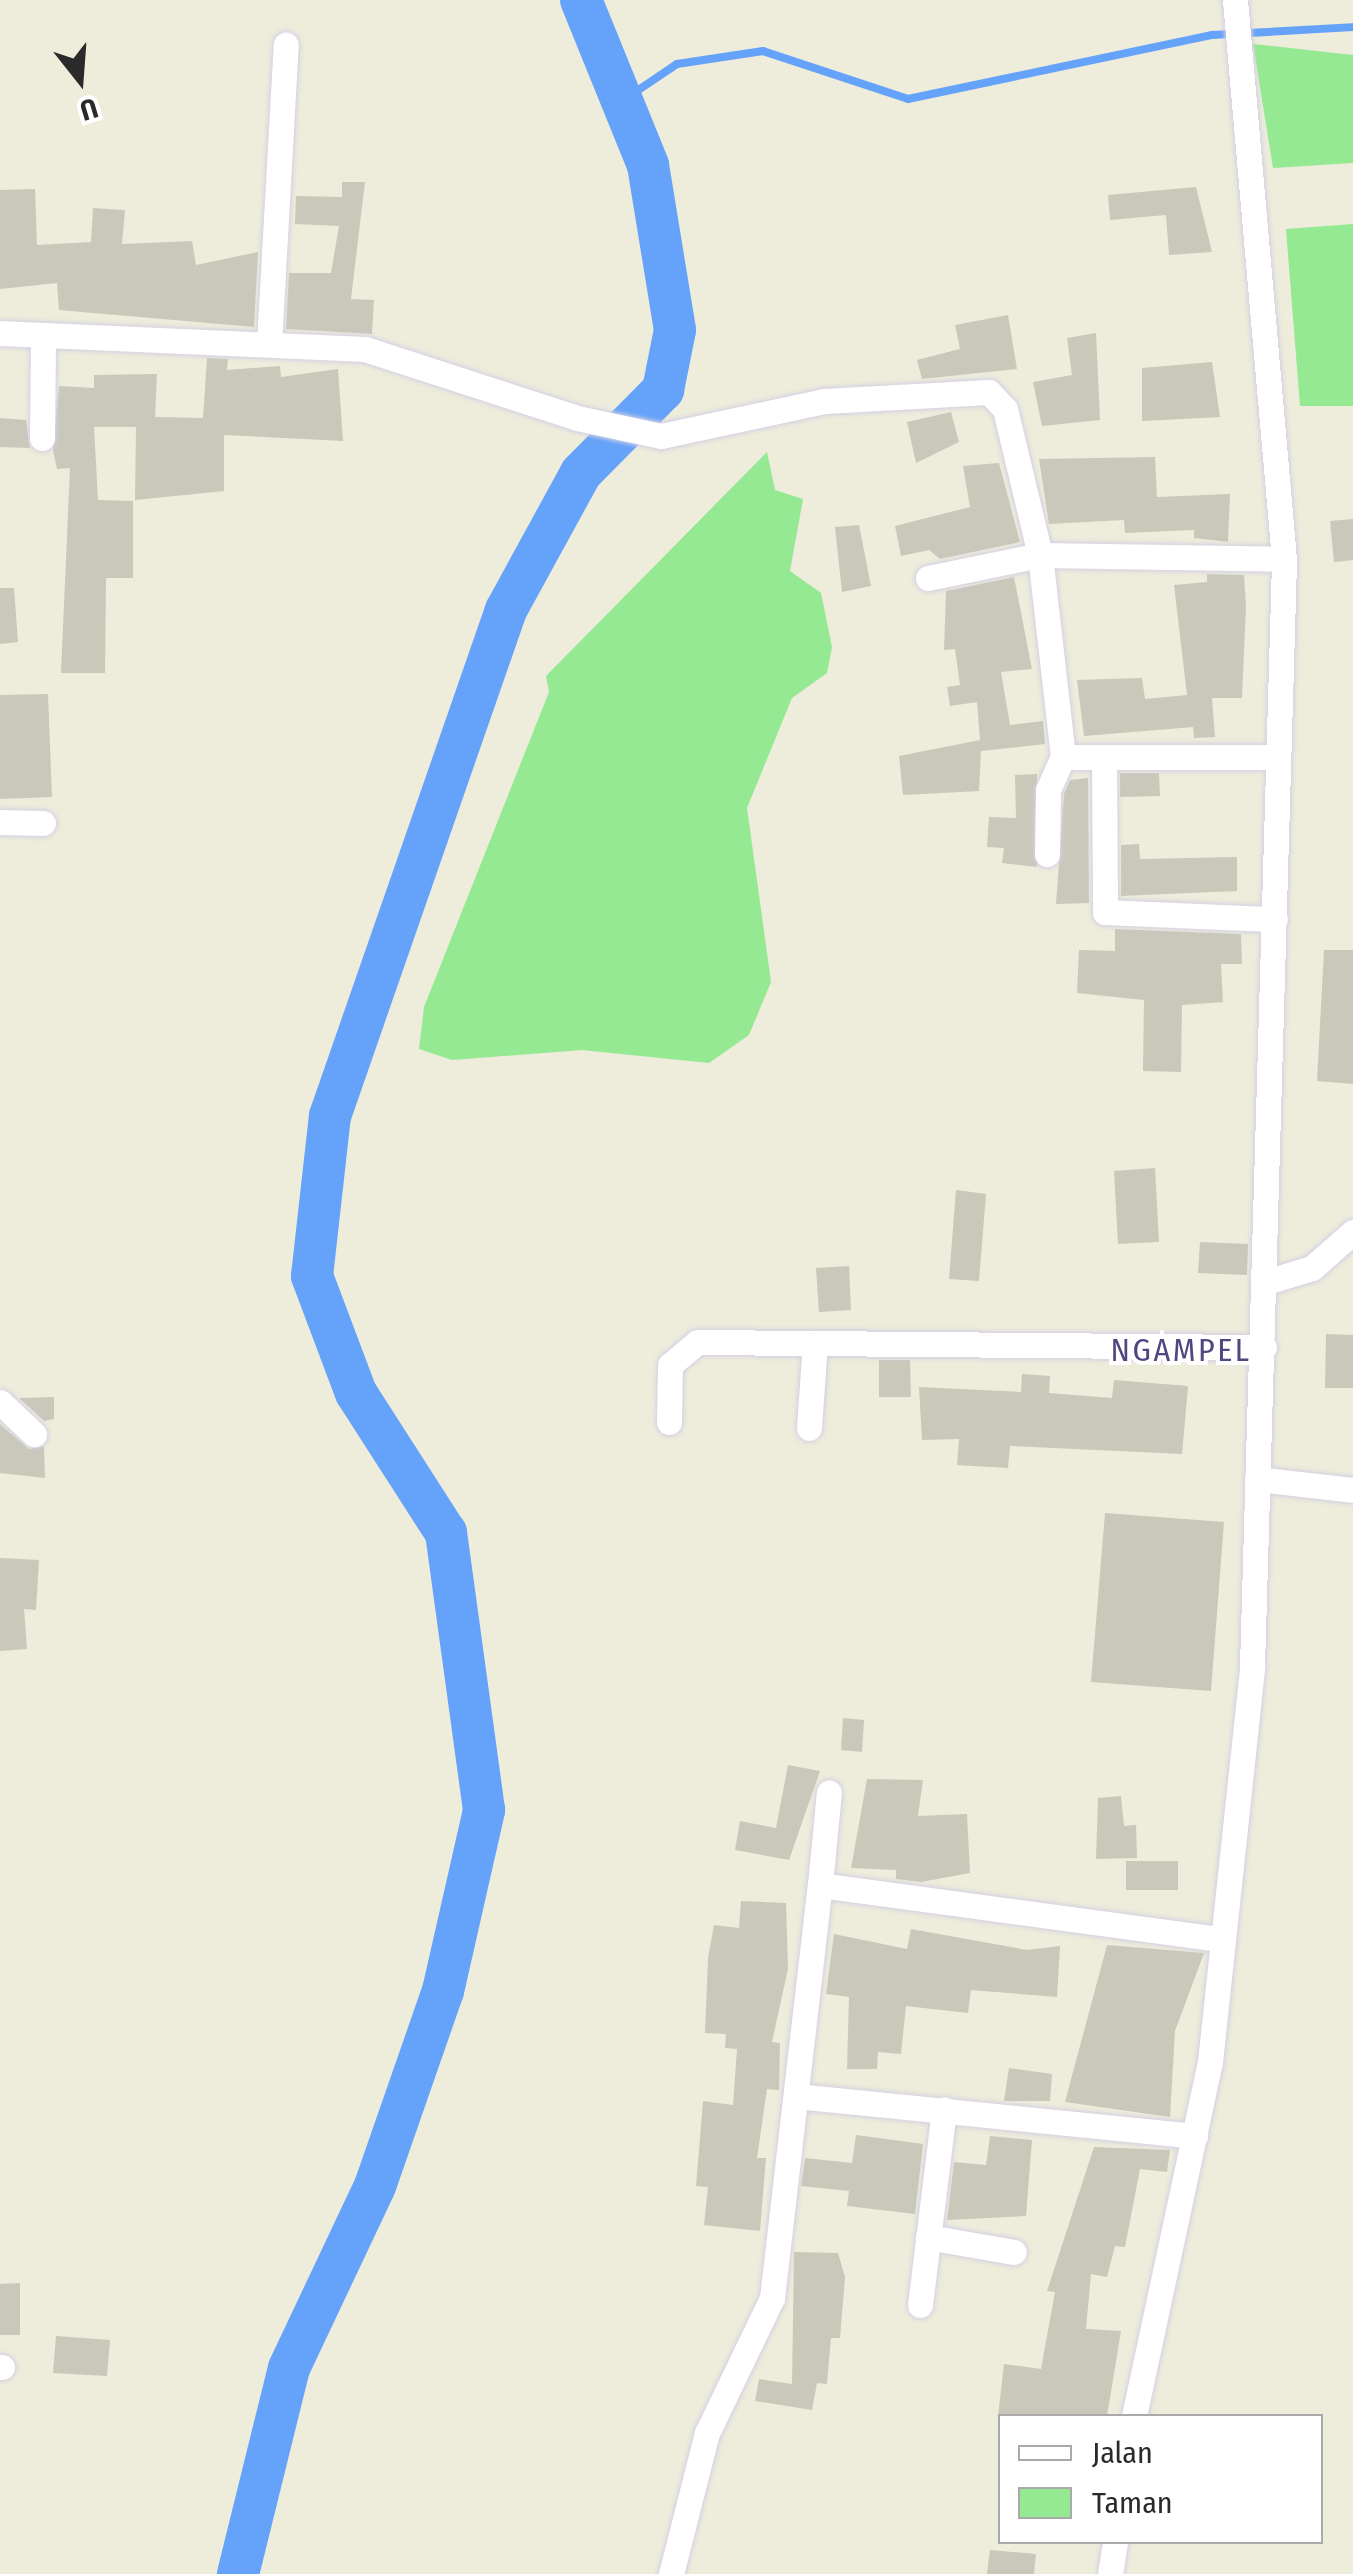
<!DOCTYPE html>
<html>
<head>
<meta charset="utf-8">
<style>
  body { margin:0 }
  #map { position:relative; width:1353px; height:2574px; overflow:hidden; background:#eeecdb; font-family:"Fira Sans Condensed",sans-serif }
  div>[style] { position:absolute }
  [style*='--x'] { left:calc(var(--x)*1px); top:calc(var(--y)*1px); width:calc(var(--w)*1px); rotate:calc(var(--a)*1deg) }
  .green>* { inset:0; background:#94e992 }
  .stream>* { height:8px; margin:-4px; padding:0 4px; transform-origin:4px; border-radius:4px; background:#65a2f9 }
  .river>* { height:42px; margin:-21px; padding:0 21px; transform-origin:21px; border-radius:21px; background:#65a2f9 }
  .building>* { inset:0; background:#c9c8bb }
  .roads { filter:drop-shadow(0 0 2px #d3d0e4) drop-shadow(0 0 2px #d3d0e4) }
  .minor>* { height:25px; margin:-12.5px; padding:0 12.5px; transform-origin:12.5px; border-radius:12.5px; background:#fff }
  span { translate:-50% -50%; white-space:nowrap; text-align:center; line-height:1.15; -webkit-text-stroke:8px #fff; paint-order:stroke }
  .quarter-label { font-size:32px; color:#4f477f; letter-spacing:2.5px }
  .legend { position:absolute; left:998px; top:2414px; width:325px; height:130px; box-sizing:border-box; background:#fff; border:2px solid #aaa; margin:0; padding:12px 18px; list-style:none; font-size:30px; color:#2a2a2a }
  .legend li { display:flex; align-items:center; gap:20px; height:50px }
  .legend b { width:50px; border:2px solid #aaa }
  .north { position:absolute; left:30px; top:30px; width:100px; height:100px; -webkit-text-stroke:8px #fff; paint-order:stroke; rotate:163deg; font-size:28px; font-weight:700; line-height:40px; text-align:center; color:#2a2a2a }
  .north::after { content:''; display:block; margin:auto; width:35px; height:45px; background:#2a2a2a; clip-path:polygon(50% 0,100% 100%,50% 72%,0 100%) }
</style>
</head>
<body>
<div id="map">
  <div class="green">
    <div style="clip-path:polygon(1253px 44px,1353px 55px,1353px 163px,1273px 168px)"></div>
    <div style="clip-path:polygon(1353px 224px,1353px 406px,1300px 406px,1286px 229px)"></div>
    <div style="clip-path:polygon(767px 452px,775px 490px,803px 499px,790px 571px,821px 593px,832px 647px,827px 673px,792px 698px,747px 808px,771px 982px,749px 1035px,709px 1063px,582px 1050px,452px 1060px,419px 1049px,424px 1007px,549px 692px,546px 676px)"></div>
  </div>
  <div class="stream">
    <div style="--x:622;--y:101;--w:66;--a:-33.9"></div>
    <div style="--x:677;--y:64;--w:87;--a:-8.6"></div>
    <div style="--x:763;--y:51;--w:153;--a:18.3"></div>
    <div style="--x:908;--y:99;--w:311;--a:-11.9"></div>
    <div style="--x:1212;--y:35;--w:141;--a:-3.2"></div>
  </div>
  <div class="river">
    <div style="--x:238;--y:2574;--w:212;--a:-76.1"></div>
    <div style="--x:289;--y:2368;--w:201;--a:-64.7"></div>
    <div style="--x:375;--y:2186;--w:207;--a:-70.8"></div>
    <div style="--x:443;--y:1991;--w:186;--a:-77.2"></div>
    <div style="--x:484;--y:1810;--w:280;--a:-97.8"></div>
    <div style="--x:446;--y:1533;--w:166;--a:-122.7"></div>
    <div style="--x:356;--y:1393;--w:125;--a:-110.6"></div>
    <div style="--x:312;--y:1276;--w:161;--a:-83.6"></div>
    <div style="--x:330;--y:1116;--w:536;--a:-70.82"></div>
    <div style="--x:506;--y:610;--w:156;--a:-61.3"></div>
    <div style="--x:581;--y:473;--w:117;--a:-45.3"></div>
    <div style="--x:663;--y:390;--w:61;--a:-78.7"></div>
    <div style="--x:675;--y:330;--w:167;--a:-99.3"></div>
    <div style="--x:648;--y:165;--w:178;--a:-112.1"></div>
  </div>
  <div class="building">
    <div style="clip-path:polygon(342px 182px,365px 182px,351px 299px,374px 300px,372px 334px,286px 329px,289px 273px,331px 273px,339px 226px,295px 224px,296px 196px,342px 197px)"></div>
    <div style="clip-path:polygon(1196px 187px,1212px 252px,1169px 255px,1166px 215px,1110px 220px,1108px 195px)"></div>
    <div style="clip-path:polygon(35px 189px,37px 245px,91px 242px,93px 208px,125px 210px,122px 244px,192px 241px,196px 265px,258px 252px,254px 327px,59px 310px,57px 283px,0 289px,0 190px)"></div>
    <div style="clip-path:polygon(1008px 315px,1017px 369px,922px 379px,917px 360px,960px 349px,955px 325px)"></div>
    <div style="clip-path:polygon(1096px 333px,1100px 420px,1042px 426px,1033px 382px,1072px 375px,1067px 338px)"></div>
    <div style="clip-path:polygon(207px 358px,228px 359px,227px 370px,280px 366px,281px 377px,338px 369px,343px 441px,224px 435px,224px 491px,135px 500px,136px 427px,94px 427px,98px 500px,133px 501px,133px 578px,106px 578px,105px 673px,61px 673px,70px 468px,57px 469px,53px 450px,59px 386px,94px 388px,94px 375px,157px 374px,155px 417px,203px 418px)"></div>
    <div style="clip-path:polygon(1212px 362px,1220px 417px,1142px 421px,1142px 368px)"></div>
    <div style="clip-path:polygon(951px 412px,959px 442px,916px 463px,907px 422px)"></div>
    <div style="clip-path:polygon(0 418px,26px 420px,30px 448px,0 447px)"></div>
    <div style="clip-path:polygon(1155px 457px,1157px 497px,1230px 494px,1228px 542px,1194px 538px,1194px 530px,1125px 533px,1124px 520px,1049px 524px,1039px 459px)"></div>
    <div style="clip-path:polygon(999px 463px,1020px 542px,940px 559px,929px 550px,901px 556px,895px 526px,970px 507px,963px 466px)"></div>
    <div style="clip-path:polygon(1353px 519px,1353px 560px,1334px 562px,1330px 521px)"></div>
    <div style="clip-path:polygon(859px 525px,871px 586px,842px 592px,835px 527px)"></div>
    <div style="clip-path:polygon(1207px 574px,1244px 575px,1246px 607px,1242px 698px,1212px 698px,1215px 737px,1194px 738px,1193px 727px,1084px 736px,1077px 680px,1142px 678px,1145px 699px,1187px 695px,1174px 585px,1207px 582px)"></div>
    <div style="clip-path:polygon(1014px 577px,1032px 669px,1001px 672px,1010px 725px,1043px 721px,1045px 744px,981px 751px,979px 791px,903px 795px,899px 756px,980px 740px,977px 702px,950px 706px,947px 687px,960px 685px,955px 649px,944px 650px,946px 591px)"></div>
    <div style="clip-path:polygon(0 588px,14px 588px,18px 642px,0 644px)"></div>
    <div style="clip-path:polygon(48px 694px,52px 797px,0 799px,0 695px)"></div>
    <div style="clip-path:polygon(1120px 773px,1159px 773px,1160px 796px,1120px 797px)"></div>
    <div style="clip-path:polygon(1037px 774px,1037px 867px,1002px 863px,1004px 848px,987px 847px,989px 817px,1016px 818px,1015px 775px)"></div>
    <div style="clip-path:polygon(1088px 778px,1089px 903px,1056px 904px,1064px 794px,1070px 780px)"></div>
    <div style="clip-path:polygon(1139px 844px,1140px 859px,1237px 857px,1237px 891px,1121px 896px,1121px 845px)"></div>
    <div style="clip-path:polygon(1115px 929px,1241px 934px,1242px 964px,1221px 964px,1223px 1002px,1182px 1005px,1181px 1072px,1143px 1071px,1144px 1000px,1077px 993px,1079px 950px,1115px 951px)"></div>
    <div style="clip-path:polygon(1324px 950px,1353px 950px,1353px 1084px,1317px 1081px)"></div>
    <div style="clip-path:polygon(1155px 1168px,1159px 1242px,1118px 1244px,1114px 1171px)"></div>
    <div style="clip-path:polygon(956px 1190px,986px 1194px,979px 1281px,949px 1279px)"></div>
    <div style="clip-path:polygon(1200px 1242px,1248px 1244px,1247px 1275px,1198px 1273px)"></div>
    <div style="clip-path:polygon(849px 1266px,851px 1310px,819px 1312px,816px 1268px)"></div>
    <div style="clip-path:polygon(1326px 1334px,1353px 1335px,1353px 1388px,1325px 1388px)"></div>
    <div style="clip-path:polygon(879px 1360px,910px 1360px,911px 1397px,879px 1397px)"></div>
    <div style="clip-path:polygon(1022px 1374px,1050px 1376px,1049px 1393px,1112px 1398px,1114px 1380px,1188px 1386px,1182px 1454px,1010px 1446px,1008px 1468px,957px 1465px,959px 1439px,922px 1440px,919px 1387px,1021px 1392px)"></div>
    <div style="clip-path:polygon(54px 1397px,54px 1419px,44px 1421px,19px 1398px)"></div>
    <div style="clip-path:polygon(0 1424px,29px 1449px,44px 1446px,45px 1478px,0 1473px)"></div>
    <div style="clip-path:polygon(1105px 1513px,1224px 1522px,1211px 1691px,1091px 1682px)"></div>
    <div style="clip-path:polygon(0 1558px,39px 1560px,36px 1610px,24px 1609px,27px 1649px,0 1651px)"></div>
    <div style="clip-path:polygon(843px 1718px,864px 1720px,862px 1752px,841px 1750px)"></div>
    <div style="clip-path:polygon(788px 1765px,820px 1771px,789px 1860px,735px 1850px,740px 1821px,776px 1828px)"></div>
    <div style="clip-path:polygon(867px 1779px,923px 1780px,918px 1816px,967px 1814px,970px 1873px,921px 1882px,896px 1879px,896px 1870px,851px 1868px)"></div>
    <div style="clip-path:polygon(1121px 1796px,1124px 1826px,1136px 1825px,1137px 1858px,1096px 1859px,1098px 1798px)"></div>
    <div style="clip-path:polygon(1126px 1861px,1178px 1861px,1178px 1890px,1126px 1890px)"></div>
    <div style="clip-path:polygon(741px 1901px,786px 1903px,788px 1969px,772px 2042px,780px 2043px,779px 2090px,767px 2089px,757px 2158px,766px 2158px,760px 2231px,704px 2225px,708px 2187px,696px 2186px,703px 2101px,733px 2105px,737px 2049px,725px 2048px,726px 2034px,705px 2033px,708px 1958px,714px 1925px,739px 1928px)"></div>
    <div style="clip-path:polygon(911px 1929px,1027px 1950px,1060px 1946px,1057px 1997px,971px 1990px,968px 2013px,906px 2006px,901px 2054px,878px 2052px,877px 2069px,847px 2069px,849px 1997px,826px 1994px,834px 1934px,907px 1949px)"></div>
    <div style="clip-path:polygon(1107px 1945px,1204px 1953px,1175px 2031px,1170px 2117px,1065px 2102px)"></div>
    <div style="clip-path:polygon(1009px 2068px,1052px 2074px,1050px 2101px,1004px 2101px)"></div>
    <div style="clip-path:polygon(856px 2135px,923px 2144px,915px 2214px,847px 2206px,849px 2191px,801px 2186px,805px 2158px,852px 2163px)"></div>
    <div style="clip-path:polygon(990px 2136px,1032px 2140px,1026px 2216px,947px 2220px,954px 2162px,986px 2165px)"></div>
    <div style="clip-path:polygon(1094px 2147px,1170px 2150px,1167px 2172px,1140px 2169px,1125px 2247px,1115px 2246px,1107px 2277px,1091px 2274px,1086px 2329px,1121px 2331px,1107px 2416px,998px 2416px,1004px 2364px,1041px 2369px,1055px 2292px,1047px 2291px)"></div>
    <div style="clip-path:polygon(794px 2252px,838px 2253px,845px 2277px,840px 2338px,831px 2338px,827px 2384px,817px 2383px,812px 2410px,755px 2401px,759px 2379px,792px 2384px)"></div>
    <div style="clip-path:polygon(20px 2283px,20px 2335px,0 2335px,0 2284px)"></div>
    <div style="clip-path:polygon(56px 2336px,110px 2340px,107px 2376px,53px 2373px)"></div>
    <div style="clip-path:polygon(990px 2550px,1036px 2554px,1034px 2574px,987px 2574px)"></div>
  </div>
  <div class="roads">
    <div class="minor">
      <div style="--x:0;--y:333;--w:365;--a:2.5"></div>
      <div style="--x:365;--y:349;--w:223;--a:18"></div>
      <div style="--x:577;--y:418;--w:86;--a:12.1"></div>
      <div style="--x:661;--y:436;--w:167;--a:-12.1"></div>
      <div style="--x:824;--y:401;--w:165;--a:-3.1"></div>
      <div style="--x:989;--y:392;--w:23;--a:47"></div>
      <div style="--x:1005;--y:409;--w:150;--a:76.5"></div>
      <div style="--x:1040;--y:555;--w:203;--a:83.5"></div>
      <div style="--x:1063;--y:757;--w:215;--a:0"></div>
      <div style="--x:269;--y:344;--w:300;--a:-86.8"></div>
      <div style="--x:42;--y:438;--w:102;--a:-89.4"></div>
      <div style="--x:928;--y:578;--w:114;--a:-11.6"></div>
      <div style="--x:1040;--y:555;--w:244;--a:0.9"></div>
      <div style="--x:1104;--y:759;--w:153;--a:89.6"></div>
      <div style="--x:1105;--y:912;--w:170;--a:2.4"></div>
      <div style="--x:0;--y:822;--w:43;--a:1.3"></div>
      <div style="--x:1047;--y:854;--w:64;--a:-89.1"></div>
      <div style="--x:1048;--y:790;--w:36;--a:-66"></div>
      <div style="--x:1266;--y:1282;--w:48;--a:-16.9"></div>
      <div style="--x:1312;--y:1268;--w:55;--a:-41.3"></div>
      <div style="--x:0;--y:1402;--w:47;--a:43.3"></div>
      <div style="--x:669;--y:1422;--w:57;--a:-89"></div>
      <div style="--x:670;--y:1365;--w:35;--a:-40"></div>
      <div style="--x:697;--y:1342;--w:567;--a:0.51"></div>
      <div style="--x:809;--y:1428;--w:85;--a:-86"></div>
      <div style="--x:1257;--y:1479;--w:97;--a:6.5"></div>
      <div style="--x:820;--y:1885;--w:93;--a:-84.5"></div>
      <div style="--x:796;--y:2096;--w:401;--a:5.7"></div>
      <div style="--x:928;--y:2237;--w:87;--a:9.9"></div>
      <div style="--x:920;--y:2305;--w:197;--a:-83"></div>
      <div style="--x:0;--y:2367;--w:2;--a:0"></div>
      <div style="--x:1134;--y:2416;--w:362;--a:-77.9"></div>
      <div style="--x:1210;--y:2062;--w:398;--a:-83.9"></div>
      <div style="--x:1252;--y:1666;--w:1107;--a:-88.34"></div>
      <div style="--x:1284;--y:559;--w:561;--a:-95.01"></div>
      <div style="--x:671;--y:2574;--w:146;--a:-75.7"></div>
      <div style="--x:707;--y:2433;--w:150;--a:-64.3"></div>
      <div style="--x:772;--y:2298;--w:416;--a:-83.4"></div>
      <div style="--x:820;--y:1885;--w:406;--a:7.7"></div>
      <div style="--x:1110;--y:2574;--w:32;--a:-81"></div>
    </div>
  </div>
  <div class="quarter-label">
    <span style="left:1181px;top:1350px">NGAMPEL</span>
  </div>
  <ul class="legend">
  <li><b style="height:12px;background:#fff"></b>Jalan</li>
  <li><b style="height:28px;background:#94e992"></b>Taman</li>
  </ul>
  <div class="north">U</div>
</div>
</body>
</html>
